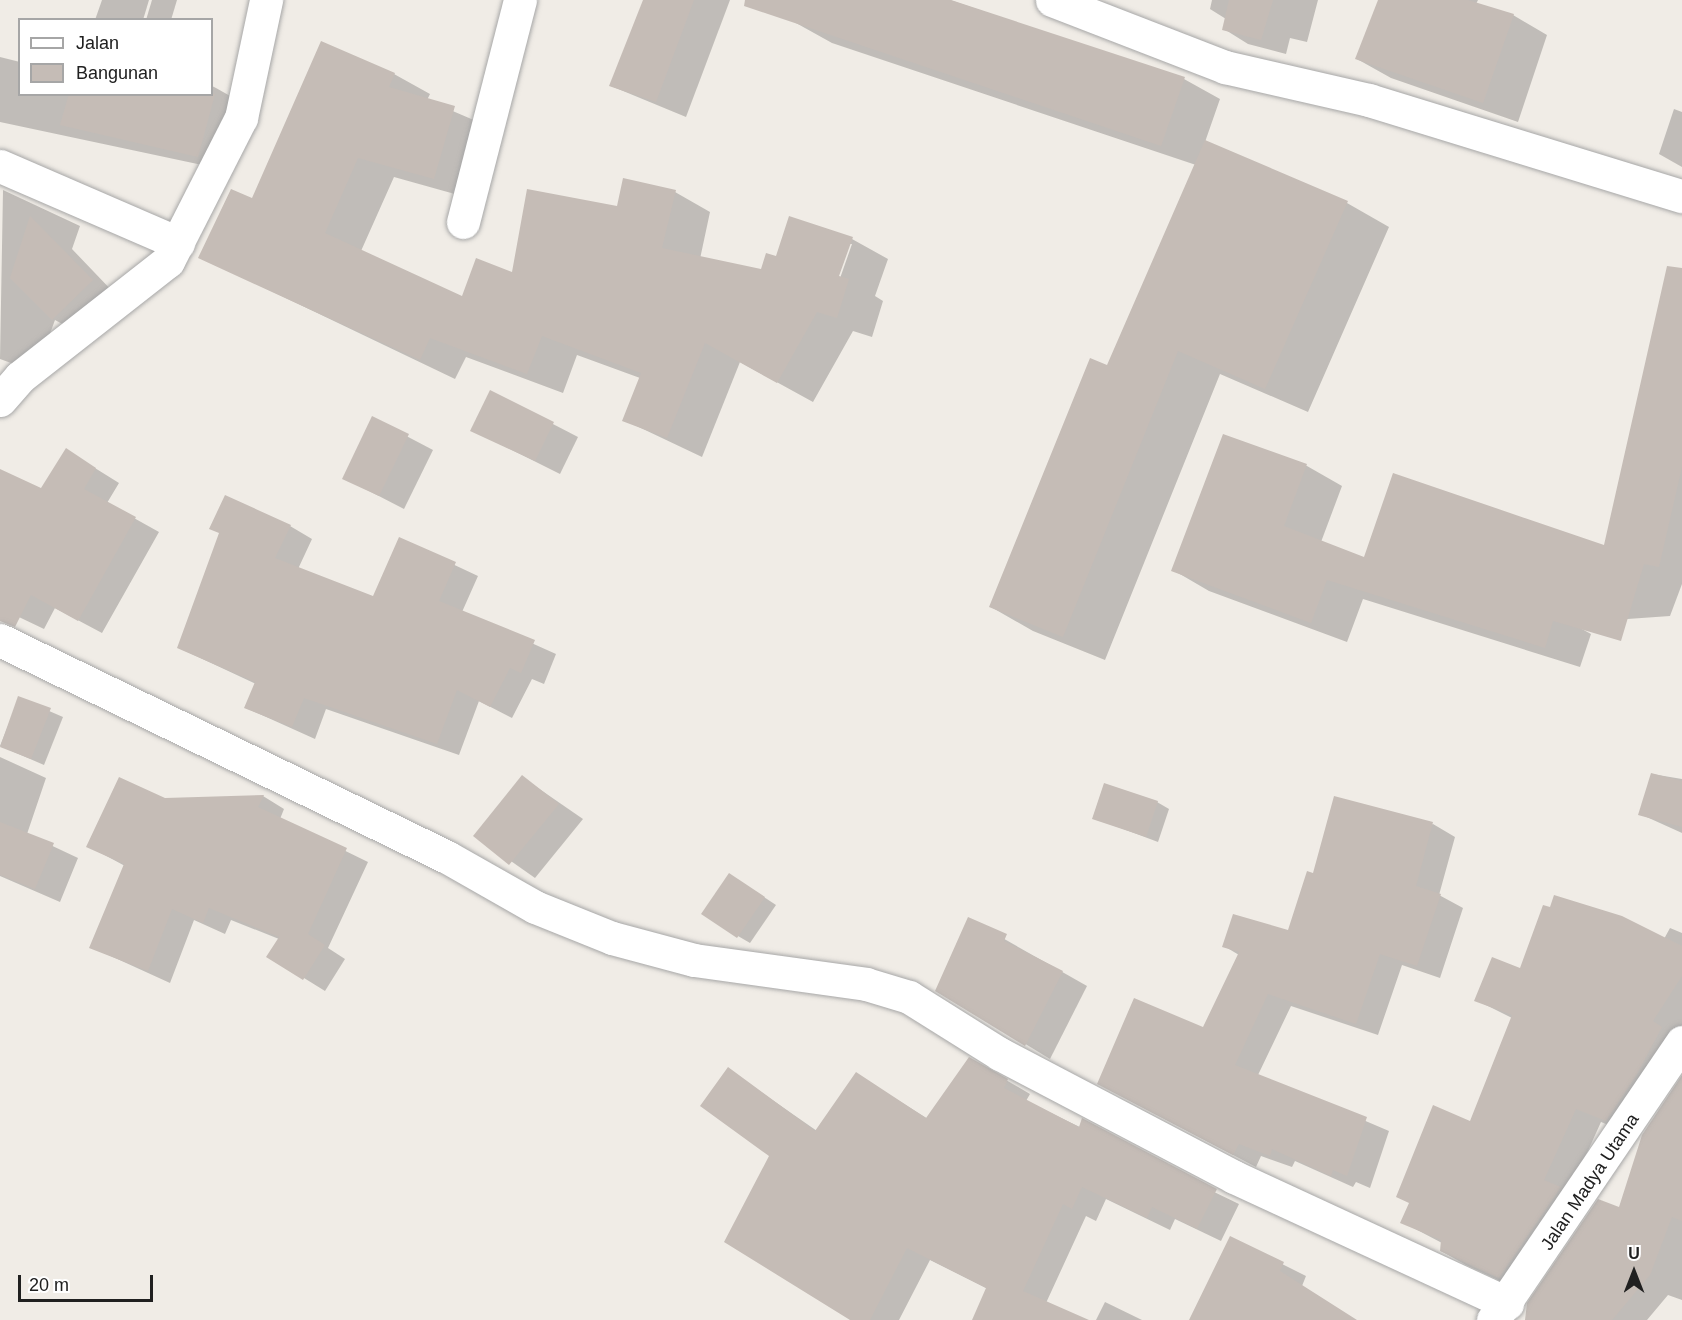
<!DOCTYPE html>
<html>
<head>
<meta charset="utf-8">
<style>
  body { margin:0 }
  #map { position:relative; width:1682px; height:1320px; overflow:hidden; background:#f0ece6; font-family:Arial,sans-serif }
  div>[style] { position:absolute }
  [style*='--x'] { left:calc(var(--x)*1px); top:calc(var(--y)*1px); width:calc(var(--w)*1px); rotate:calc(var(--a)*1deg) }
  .shadow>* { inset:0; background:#0003 }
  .building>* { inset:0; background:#c5bcb6 }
  .roads { filter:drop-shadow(0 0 2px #a7a7a7) drop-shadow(0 0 2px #a7a7a7) }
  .minor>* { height:33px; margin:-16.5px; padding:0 16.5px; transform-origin:16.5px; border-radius:16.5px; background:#fff }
  .tertiary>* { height:33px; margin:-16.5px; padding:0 16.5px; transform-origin:16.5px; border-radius:16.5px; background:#fff }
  span { translate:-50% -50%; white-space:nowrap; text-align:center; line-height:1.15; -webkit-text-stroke:4.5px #fff; paint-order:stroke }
  .street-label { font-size:18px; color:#202020 }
  .legend { position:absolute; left:18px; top:18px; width:195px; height:78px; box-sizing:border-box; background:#fff; border:2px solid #a6a6a6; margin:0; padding:8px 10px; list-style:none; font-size:18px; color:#202020 }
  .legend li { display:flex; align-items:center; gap:12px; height:30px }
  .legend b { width:30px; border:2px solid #a6a6a6 }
  .north { position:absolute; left:1604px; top:1242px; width:60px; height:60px; -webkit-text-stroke:4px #fff; paint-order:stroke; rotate:0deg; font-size:16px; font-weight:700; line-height:24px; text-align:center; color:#202020 }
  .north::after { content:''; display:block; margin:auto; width:21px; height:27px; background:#202020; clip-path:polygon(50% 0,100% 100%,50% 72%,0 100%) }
  .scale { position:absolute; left:18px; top:1275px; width:135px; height:27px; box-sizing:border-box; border:3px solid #202020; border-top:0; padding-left:8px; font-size:18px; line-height:21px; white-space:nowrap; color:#202020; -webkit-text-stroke:4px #fff; paint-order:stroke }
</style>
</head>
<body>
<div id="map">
  <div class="shadow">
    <div style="clip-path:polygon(102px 0,149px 0,143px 20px,95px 20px)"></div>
    <div style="clip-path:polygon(152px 0,177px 0,171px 20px,146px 20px)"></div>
    <div style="clip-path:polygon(644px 0,730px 0,686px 117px,611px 86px)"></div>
    <div style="clip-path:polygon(804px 0,950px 0,1184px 79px,1220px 99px,1205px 142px,1347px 203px,1389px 227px,1308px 412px,1220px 374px,1105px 660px,1033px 631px,991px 607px,1108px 367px,1196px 165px,832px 43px,796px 23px)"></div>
    <div style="clip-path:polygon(1212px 0,1318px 0,1307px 42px,1290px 38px,1286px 54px,1248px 44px,1224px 29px,1226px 19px,1210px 9px)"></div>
    <div style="clip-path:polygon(1379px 0,1478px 0,1476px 4px,1513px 15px,1547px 35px,1518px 122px,1391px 78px,1357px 59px)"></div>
    <div style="clip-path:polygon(0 57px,20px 62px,20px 94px,212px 94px,212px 86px,216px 88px,239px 101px,221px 169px,0 122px)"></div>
    <div style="clip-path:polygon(evenodd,394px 74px,430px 94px,427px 100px,490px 127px,469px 198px,394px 177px,361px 251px,463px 298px,513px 274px,618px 208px,675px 192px,710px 212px,700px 259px,762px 270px,777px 258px,790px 218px,852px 239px,888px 259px,875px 296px,883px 301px,872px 337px,853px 331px,813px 402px,740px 362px,702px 457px,624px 420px,640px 378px,577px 355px,563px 393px,466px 357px,455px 379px,200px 257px,253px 201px,394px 74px,849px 244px,852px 244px,838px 284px,836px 283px,849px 244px)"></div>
    <div style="clip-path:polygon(1674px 109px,1682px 112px,1682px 167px,1659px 154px)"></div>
    <div style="clip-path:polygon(3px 190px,80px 226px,72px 249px,116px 295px,77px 332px,55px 320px,36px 372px,0 359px)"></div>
    <div style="clip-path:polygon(1682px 286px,1682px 584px,1670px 616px,1571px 623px,1591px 634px,1580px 667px,1363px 599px,1347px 642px,1209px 591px,1173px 570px,1224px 436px,1307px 466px,1342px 486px,1321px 542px,1365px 559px,1605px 547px)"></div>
    <div style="clip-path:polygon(491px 392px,578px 437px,560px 474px,472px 430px)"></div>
    <div style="clip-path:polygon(372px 418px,433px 450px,404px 509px,344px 478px)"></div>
    <div style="clip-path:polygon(66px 450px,119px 483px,107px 503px,159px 532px,102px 633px,55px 608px,44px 629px,0 608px,0 489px,42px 490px)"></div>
    <div style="clip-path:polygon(290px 526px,312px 539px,298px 569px,374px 598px,399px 539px,478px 576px,462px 612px,556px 654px,544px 684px,532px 679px,512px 718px,479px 701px,459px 755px,326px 709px,315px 739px,246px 708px,256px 684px,179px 648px)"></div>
    <div style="clip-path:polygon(19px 698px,63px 717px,44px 765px,0 746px)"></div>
    <div style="clip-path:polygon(0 757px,46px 778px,27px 834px,78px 858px,60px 902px,0 876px)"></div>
    <div style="clip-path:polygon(1652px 774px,1682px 779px,1682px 833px,1640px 814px)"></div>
    <div style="clip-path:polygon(522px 777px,583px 819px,535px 878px,475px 836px)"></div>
    <div style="clip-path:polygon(263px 796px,284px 809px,280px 819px,368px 862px,328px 948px,345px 959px,325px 991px,304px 978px,279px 939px,231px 920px,225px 934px,194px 920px,170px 983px,91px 947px,125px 866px,88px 846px,164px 800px)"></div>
    <div style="clip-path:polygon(1157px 802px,1169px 809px,1158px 842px,1094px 818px)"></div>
    <div style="clip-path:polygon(1433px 824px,1455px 837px,1439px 895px,1463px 908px,1440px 978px,1402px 965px,1378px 1035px,1291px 1006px,1258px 1075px,1389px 1131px,1370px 1188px,1356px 1182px,1353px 1187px,1295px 1161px,1292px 1167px,1261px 1156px,1256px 1167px,1121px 1096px,1204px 1029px,1239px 955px,1224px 946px,1289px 932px,1314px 875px)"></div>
    <div style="clip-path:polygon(741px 882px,776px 905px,750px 943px,738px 936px)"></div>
    <div style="clip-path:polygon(969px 919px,1087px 986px,1050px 1059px,937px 990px)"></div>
    <div style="clip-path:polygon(1670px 928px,1682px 933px,1682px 1029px,1631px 1134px,1601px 1122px,1524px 1292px,1466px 1265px,1441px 1251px,1442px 1243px,1402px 1222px,1471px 1123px,1512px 1018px,1476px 1000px,1521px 970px,1664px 939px)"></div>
    <div style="clip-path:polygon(970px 1059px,1030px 1094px,1026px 1101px,1239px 1204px,1221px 1241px,1175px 1219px,1170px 1230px,1106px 1199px,1096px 1221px,1086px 1216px,1046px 1303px,1078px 1320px,974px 1320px,988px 1289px,930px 1260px,899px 1320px,856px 1320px,728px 1069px,817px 1131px,856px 1074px,928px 1119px)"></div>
    <div style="clip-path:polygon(1682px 1097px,1682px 1300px,1668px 1295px,1647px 1320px,1526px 1320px,1620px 1209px)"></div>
    <div style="clip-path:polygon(1230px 1238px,1306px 1276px,1302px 1286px,1344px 1320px,1190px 1320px)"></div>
    <div style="clip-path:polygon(1105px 1302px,1142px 1320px,1096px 1320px)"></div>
  </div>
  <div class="building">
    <div style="clip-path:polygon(643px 0,694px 0,656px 102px,609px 86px)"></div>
    <div style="clip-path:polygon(745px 0,951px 0,1185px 77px,1161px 146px,744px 6px)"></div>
    <div style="clip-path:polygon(1229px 0,1273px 0,1261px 40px,1222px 30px)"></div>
    <div style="clip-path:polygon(1378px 0,1468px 0,1514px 14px,1483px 103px,1355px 59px)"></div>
    <div style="clip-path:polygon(321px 41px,395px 73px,389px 87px,455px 106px,434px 179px,358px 158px,325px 233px,462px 296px,476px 258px,512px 272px,527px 189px,617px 206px,623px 178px,676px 190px,662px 248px,761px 269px,766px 253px,776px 256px,789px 216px,853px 237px,839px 276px,849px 279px,837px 318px,817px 312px,777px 383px,705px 343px,667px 438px,622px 421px,641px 373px,542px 336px,527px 374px,430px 338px,420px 360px,198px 258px,231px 189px,252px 198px)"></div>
    <div style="clip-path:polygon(69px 94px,215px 94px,198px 157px,60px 125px)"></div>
    <div style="clip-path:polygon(1205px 140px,1348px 201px,1265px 389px,1178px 351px,1063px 637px,989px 607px,1090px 358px,1107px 365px)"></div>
    <div style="clip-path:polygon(30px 216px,93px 280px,52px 320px,10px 278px)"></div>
    <div style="clip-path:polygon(1667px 266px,1682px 268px,1682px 467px,1659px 567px,1644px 564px,1621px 641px,1553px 621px,1545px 648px,1327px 580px,1311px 623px,1171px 571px,1223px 434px,1307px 464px,1284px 526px,1364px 557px,1393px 473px,1604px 545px)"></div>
    <div style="clip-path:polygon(490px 390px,554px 422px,535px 461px,470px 431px)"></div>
    <div style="clip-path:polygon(372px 416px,409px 434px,379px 496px,342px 479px)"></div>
    <div style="clip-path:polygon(66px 448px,96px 468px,84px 489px,136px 517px,78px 621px,31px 595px,15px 627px,0 621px,0 469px,41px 488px)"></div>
    <div style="clip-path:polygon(225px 495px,291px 525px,275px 558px,373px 596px,399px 537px,456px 562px,439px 601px,535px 640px,521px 673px,510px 668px,490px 707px,457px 690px,437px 744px,304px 698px,292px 727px,244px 708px,255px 682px,177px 648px,219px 533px,209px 529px)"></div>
    <div style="clip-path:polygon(18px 696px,51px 708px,31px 759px,0 747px)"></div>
    <div style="clip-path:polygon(1651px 773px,1682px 781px,1682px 827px,1638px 815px)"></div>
    <div style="clip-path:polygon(522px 775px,559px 804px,509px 865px,473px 836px)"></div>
    <div style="clip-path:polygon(119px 777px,165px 798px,264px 795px,258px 807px,347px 848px,308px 934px,325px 945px,303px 980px,266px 957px,279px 937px,209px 908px,203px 923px,172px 909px,148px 971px,89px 948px,124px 864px,86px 847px)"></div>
    <div style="clip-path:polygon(1104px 783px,1158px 801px,1146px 837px,1092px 819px)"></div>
    <div style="clip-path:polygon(1334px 796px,1433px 822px,1416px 886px,1441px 894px,1417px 966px,1380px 954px,1356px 1024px,1268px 994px,1235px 1065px,1367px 1117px,1347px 1176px,1333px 1170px,1331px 1176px,1272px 1149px,1270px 1156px,1239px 1144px,1233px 1155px,1097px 1084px,1134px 998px,1203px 1027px,1239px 952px,1222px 947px,1233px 914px,1288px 930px,1307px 871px,1313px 873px)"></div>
    <div style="clip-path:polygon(0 822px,54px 843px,35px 889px,0 875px)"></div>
    <div style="clip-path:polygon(729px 873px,765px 897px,737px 938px,701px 914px)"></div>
    <div style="clip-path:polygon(1554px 895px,1622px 916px,1682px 946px,1682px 976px,1653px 1021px,1662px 1027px,1637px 1074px,1606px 1121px,1576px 1109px,1544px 1180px,1561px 1187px,1499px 1278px,1440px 1251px,1441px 1240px,1400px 1223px,1409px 1203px,1396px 1197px,1433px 1105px,1470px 1121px,1512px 1015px,1474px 1001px,1492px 957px,1520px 968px,1543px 905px,1550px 907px)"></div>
    <div style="clip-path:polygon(968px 917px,1007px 934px,1004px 941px,1063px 971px,1025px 1046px,935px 991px)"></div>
    <div style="clip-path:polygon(969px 1057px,1008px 1079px,1004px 1088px,1079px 1127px,1082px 1118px,1217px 1189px,1197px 1229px,1152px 1207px,1147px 1218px,1082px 1187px,1072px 1209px,1063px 1204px,1023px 1291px,1089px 1320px,972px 1320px,986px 1288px,907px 1248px,870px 1320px,850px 1320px,724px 1242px,769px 1156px,700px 1106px,728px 1067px,815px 1131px,856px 1072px,926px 1118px)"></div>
    <div style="clip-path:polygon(1682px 1075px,1682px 1221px,1672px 1217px,1650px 1275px,1612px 1320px,1525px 1320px,1527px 1303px,1598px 1199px,1619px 1207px,1642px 1135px)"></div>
    <div style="clip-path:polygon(1230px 1236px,1284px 1262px,1280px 1271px,1357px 1320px,1189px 1320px)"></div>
  </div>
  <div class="roads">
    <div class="minor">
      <div style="--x:1052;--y:0;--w:186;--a:21.2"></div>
      <div style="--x:1225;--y:67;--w:148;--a:12.9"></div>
      <div style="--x:1369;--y:100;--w:327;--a:17.1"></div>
      <div style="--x:0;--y:166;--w:194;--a:23.4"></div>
      <div style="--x:463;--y:222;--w:229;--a:-75.6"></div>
      <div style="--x:0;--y:400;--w:30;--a:-49"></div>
      <div style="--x:20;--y:377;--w:188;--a:-38.1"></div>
      <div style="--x:168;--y:261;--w:161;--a:-63"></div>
      <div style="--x:241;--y:118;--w:121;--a:-78"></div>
      <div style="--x:0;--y:640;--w:497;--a:25.9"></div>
      <div style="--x:447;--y:857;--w:101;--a:29.6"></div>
      <div style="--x:535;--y:907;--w:83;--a:21.9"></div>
      <div style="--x:612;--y:938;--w:85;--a:15"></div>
      <div style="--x:694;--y:960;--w:174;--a:7.9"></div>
      <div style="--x:866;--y:984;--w:45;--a:16.8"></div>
      <div style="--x:909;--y:997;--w:107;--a:32.1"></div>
      <div style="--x:1000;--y:1054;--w:264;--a:27.7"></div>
      <div style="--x:1234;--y:1177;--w:301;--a:24.8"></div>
    </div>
    <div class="tertiary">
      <div style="--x:1493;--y:1320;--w:336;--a:-55.8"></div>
    </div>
  </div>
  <div class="street-label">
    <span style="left:1590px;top:1182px;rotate:-56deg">Jalan Madya Utama</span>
  </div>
  <ul class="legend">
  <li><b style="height:8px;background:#fff"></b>Jalan</li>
  <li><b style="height:16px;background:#c5bcb6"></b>Bangunan</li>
  </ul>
  <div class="north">U</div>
  <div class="scale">20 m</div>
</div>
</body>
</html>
